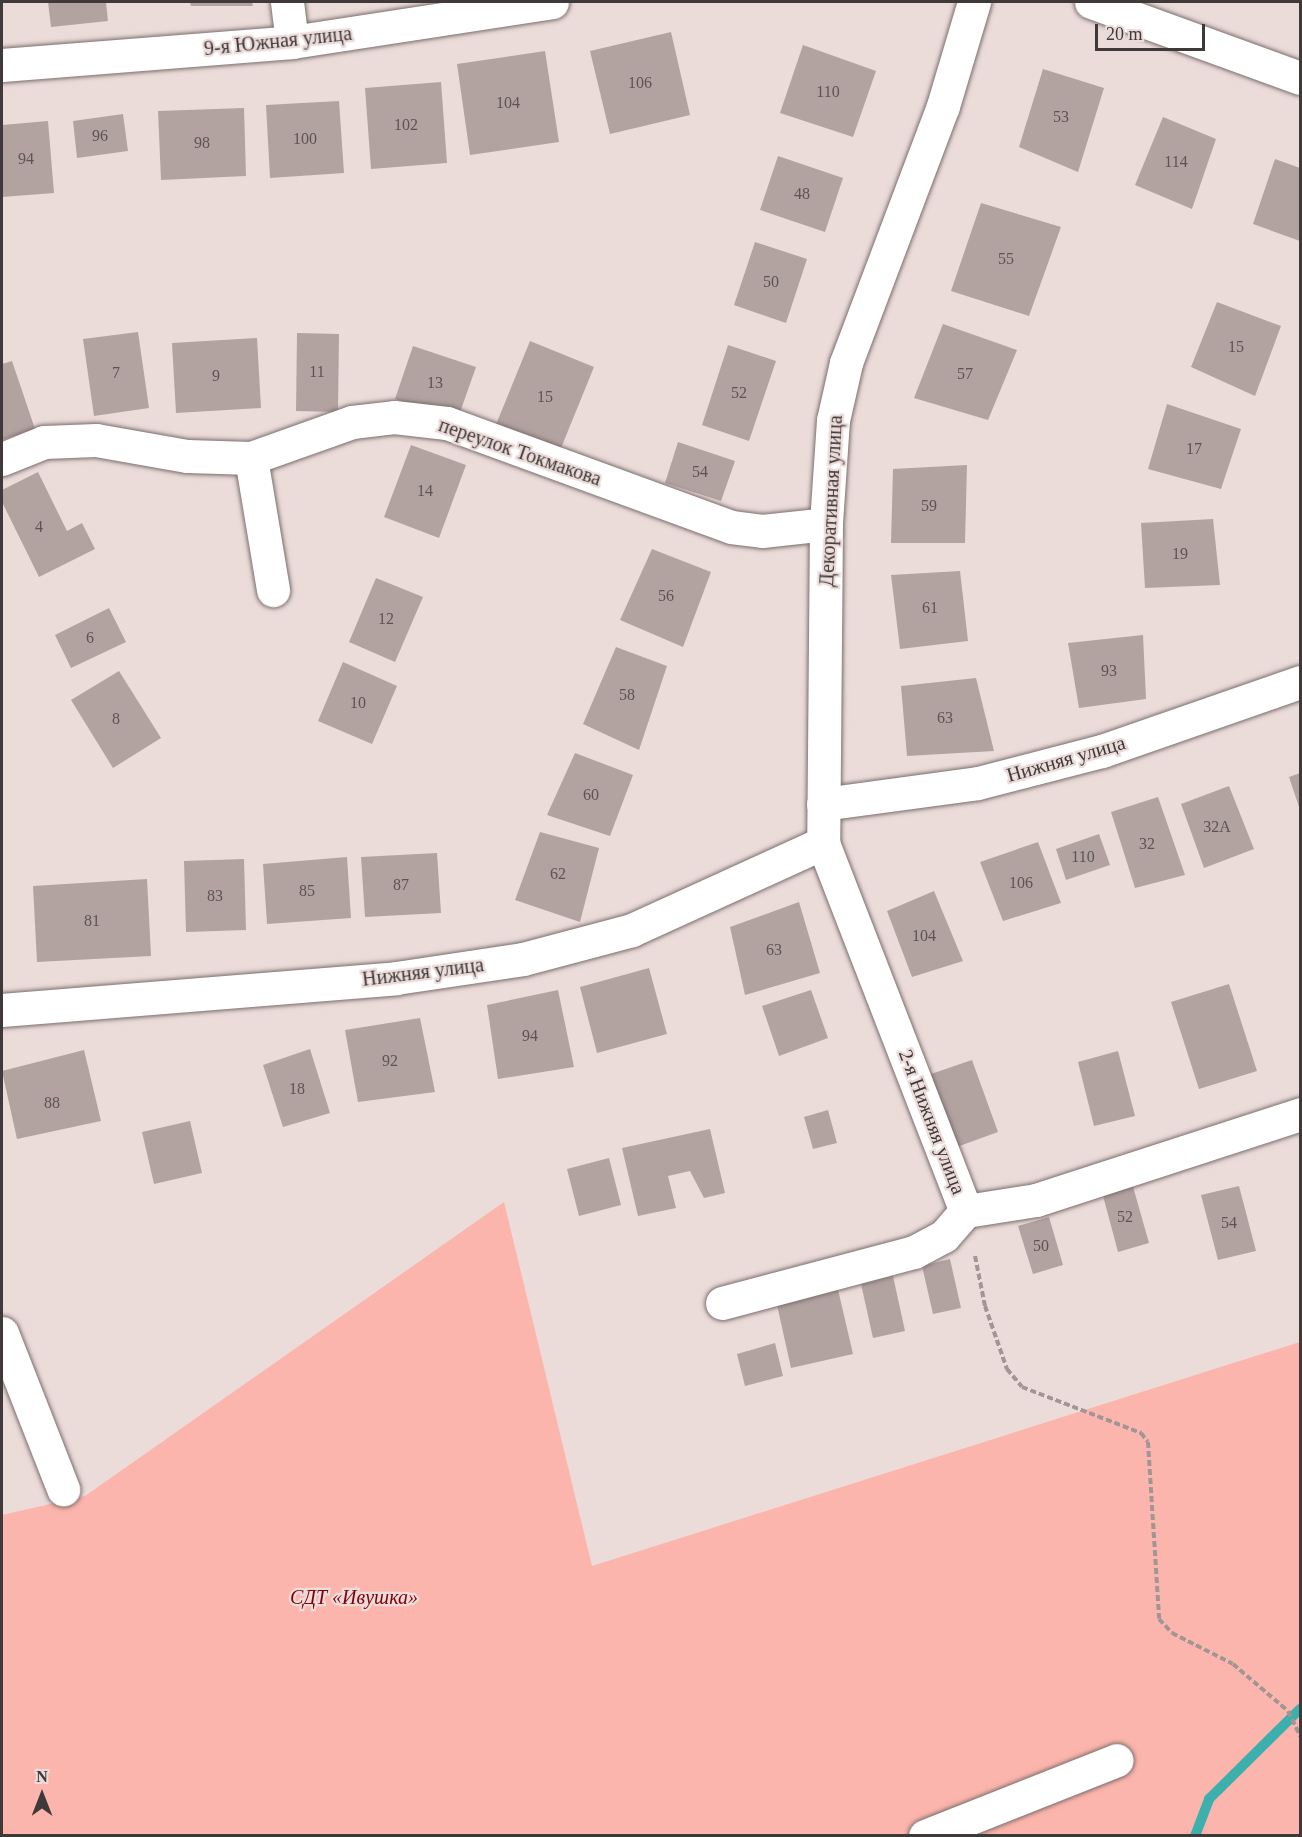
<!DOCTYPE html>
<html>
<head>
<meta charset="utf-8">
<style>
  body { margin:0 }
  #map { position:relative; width:1302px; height:1837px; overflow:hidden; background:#ebdcda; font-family:Georgia,serif }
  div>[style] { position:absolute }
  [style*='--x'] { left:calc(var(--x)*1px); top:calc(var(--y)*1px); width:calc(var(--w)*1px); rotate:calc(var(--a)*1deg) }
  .green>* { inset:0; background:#fcb5ac }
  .stream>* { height:10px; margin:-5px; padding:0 5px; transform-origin:5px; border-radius:5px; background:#3db0ad }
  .building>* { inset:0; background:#b2a3a1 }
  .path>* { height:4px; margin-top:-2px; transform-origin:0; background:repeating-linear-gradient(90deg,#a19695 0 6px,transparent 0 9px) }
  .roads { filter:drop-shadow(0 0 2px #7b6e6c) drop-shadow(0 0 2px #7b6e6c) }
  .minor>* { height:33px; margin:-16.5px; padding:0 16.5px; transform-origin:16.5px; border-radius:16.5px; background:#fff }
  span { translate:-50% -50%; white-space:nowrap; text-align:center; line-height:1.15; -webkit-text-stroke:4.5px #ebdcda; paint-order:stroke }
  .number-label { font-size:16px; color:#5c5453 }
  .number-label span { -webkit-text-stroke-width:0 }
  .street-label { font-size:20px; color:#3f3939 }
  .park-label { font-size:20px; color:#820009; font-style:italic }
  .frame { position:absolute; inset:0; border:3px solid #3f3939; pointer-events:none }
  .north { position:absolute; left:12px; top:1765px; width:60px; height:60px; -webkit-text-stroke:4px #ebdcda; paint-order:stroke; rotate:0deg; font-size:16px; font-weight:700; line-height:24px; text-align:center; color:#3f3939 }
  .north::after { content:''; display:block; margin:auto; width:21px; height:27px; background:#3f3939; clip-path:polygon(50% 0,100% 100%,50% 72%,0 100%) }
  .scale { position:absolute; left:1095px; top:24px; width:110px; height:27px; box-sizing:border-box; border:3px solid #3f3939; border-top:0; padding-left:8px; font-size:18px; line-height:21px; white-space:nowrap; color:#3f3939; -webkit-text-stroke:4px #ebdcda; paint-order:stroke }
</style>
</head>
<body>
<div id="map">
  <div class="green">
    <div style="clip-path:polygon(504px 1202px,592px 1566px,1300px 1342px,1300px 1835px,2px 1835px,2px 1515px,85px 1496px)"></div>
  </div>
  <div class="stream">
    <div style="--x:1195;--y:1836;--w:40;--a:-69"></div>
    <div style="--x:1209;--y:1799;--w:128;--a:-44.7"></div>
  </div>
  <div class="building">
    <div style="clip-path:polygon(48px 2px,106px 2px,108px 21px,51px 27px)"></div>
    <div style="clip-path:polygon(190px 2px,252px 2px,253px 6px,191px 6px)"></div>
    <div style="clip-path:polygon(671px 32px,690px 115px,610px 134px,590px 51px)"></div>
    <div style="clip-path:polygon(803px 45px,876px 71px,853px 137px,780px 113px)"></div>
    <div style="clip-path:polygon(545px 51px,559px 142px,470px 155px,457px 64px)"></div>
    <div style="clip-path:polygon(1043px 69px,1104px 88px,1078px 172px,1019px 147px)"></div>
    <div style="clip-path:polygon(441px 82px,447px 163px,371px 169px,365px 88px)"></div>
    <div style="clip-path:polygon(339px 101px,344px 173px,270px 178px,266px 105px)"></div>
    <div style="clip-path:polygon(244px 108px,246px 176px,161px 180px,158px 111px)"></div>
    <div style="clip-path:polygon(123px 114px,128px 151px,77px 158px,73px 121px)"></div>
    <div style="clip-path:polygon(1163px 117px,1216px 139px,1192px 209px,1135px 185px)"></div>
    <div style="clip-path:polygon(48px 121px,54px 193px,2px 197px,2px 125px)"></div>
    <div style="clip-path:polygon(778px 156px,843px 178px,825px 232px,760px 210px)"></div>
    <div style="clip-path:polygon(1275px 159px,1300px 168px,1300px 241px,1253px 224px)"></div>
    <div style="clip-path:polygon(981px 203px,1061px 227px,1029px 316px,951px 291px)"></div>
    <div style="clip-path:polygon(755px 242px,807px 259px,786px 323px,734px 305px)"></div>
    <div style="clip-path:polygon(1217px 302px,1281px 326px,1255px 396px,1191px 367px)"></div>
    <div style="clip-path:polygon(943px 324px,1017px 350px,988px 420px,914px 398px)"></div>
    <div style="clip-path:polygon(138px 332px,149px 408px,94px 416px,83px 339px)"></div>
    <div style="clip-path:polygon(297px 333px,339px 334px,338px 412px,296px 411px)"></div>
    <div style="clip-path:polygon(257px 338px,261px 408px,176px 413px,172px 343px)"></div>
    <div style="clip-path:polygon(530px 341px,594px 367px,559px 453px,495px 427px)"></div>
    <div style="clip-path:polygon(728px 345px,776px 361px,749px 441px,702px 425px)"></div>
    <div style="clip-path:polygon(413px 346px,476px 367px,457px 421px,395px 399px)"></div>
    <div style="clip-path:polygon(12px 361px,35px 429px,2px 440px,2px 364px)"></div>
    <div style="clip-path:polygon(1167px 404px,1241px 429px,1221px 489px,1148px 469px)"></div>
    <div style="clip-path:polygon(678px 442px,735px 461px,721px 501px,665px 483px)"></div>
    <div style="clip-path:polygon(411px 445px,466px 465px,439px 538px,384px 517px)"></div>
    <div style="clip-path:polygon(967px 465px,965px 543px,891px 543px,893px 469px)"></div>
    <div style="clip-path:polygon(38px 472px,67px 531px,82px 523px,95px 549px,39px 577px,2px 502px,2px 490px)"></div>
    <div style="clip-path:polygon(1213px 519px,1220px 585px,1145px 588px,1141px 523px)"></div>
    <div style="clip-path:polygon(652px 549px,711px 572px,683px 647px,620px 620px)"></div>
    <div style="clip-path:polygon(960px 571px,968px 641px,900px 649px,891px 575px)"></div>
    <div style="clip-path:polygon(376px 578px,423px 597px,395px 662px,349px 642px)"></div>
    <div style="clip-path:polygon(109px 608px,126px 642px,71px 668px,55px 635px)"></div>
    <div style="clip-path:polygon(1143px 635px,1146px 699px,1079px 708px,1068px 643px)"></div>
    <div style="clip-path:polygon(616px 647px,667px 666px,639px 750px,583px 724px)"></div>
    <div style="clip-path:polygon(343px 662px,397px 686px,372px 744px,318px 721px)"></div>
    <div style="clip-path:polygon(119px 671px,161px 738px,113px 768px,71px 700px)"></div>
    <div style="clip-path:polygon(976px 678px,994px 751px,907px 756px,901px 686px)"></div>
    <div style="clip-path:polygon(575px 753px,633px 775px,610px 836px,547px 815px)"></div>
    <div style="clip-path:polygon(1300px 773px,1300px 810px,1289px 777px)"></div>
    <div style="clip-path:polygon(1229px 786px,1254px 849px,1204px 868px,1181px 804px)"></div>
    <div style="clip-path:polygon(1158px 797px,1185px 875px,1135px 888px,1111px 812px)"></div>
    <div style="clip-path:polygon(540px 832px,599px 848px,580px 922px,515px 900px)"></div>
    <div style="clip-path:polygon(1099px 834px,1110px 865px,1066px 880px,1056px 849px)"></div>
    <div style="clip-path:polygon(1038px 842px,1061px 903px,1003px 921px,980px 862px)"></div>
    <div style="clip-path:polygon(437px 853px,441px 913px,365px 917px,361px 857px)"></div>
    <div style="clip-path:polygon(347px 857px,351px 918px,267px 924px,263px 864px)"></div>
    <div style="clip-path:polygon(244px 859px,246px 930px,186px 932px,184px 861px)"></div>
    <div style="clip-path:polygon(147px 879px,151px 956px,37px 962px,33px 886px)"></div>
    <div style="clip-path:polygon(934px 891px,963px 961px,912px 977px,887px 911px)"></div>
    <div style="clip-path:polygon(799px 902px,820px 973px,745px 995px,730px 927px)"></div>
    <div style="clip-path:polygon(649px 968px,667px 1034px,597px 1053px,580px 987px)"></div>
    <div style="clip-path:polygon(1229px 984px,1257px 1071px,1199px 1089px,1171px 1002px)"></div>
    <div style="clip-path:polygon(558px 990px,574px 1067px,498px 1079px,487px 1005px)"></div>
    <div style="clip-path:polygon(811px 990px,828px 1038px,779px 1056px,762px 1006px)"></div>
    <div style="clip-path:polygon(420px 1018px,435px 1092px,358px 1102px,345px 1030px)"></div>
    <div style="clip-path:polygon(310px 1049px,330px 1113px,283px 1127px,263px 1065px)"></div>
    <div style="clip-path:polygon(84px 1050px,101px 1121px,17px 1139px,2px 1071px)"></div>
    <div style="clip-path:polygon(1118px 1051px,1135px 1116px,1094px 1126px,1078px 1062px)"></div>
    <div style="clip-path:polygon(972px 1060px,998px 1132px,954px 1148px,928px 1075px)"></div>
    <div style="clip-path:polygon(828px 1110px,837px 1143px,813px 1149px,804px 1117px)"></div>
    <div style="clip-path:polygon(190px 1121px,202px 1173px,154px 1184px,142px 1132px)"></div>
    <div style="clip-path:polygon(710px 1129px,725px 1193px,704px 1198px,690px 1171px,668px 1176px,676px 1208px,638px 1216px,622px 1148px)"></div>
    <div style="clip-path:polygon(609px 1158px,621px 1205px,579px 1216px,567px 1169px)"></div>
    <div style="clip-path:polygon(1132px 1183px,1149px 1243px,1118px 1252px,1102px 1192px)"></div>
    <div style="clip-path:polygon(1239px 1186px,1256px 1251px,1218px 1260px,1201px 1195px)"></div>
    <div style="clip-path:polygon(1049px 1217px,1063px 1265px,1033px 1274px,1018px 1226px)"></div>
    <div style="clip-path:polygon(950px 1259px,961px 1308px,933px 1314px,922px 1266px)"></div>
    <div style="clip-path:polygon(893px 1276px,905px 1331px,873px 1338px,861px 1284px)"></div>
    <div style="clip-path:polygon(836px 1281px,853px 1354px,791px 1368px,775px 1296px)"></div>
    <div style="clip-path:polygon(775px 1343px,783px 1376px,745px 1386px,737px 1354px)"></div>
  </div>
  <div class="path">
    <div style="--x:975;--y:1256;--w:51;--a:78.7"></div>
    <div style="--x:985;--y:1306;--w:67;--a:70.8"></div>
    <div style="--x:1007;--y:1369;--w:23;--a:50"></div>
    <div style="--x:1022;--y:1387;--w:128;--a:21.1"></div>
    <div style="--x:1141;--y:1433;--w:11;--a:52"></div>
    <div style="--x:1148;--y:1442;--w:177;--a:86.4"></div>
    <div style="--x:1159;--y:1619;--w:19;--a:47"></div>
    <div style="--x:1172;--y:1633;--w:68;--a:26.9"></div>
    <div style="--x:1233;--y:1664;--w:72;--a:40.5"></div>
    <div style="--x:1288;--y:1711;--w:28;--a:64"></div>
  </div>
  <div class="roads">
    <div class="minor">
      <div style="--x:287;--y:2;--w:40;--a:82.9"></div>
      <div style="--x:974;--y:2;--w:109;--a:106.6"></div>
      <div style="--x:943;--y:106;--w:275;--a:110.7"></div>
      <div style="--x:846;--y:363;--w:58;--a:102.8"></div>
      <div style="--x:833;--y:420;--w:104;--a:93.9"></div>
      <div style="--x:826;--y:524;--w:319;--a:90.5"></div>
      <div style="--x:823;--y:843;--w:395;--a:68.8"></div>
      <div style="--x:966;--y:1211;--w:71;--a:-8.9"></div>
      <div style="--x:1036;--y:1200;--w:278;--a:-18"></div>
      <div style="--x:1091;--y:2;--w:222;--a:20"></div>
      <div style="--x:2;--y:65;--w:291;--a:-4.5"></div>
      <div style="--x:292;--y:42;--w:263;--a:-8.7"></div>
      <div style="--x:251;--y:458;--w:134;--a:80.5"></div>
      <div style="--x:2;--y:459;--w:45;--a:-22"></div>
      <div style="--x:44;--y:442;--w:52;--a:-2.2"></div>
      <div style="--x:96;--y:440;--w:92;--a:10"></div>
      <div style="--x:187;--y:456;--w:64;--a:1.8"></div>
      <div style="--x:251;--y:458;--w:107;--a:-19.6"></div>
      <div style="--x:352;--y:422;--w:42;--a:-6.8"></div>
      <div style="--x:394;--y:417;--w:53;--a:6.5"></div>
      <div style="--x:447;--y:423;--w:302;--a:20.1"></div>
      <div style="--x:731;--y:527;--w:31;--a:7"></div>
      <div style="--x:762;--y:531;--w:64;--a:-6.2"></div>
      <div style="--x:823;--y:804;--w:156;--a:-7.7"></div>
      <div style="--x:978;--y:783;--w:128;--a:-14.5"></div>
      <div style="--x:1102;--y:751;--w:210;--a:-19.2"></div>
      <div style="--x:2;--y:1010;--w:395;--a:-4.6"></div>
      <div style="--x:396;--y:978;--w:128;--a:-8.5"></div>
      <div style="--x:523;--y:959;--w:113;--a:-14.9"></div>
      <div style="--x:632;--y:930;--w:210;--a:-24.5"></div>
      <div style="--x:722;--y:1303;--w:199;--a:-14.9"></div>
      <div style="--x:914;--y:1252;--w:34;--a:-28"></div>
      <div style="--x:944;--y:1236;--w:33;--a:-49"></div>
      <div style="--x:2;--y:1333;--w:168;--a:68.6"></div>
      <div style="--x:925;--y:1836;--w:206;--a:-21.6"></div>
    </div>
  </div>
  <div class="number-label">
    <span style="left:640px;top:83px">106</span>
    <span style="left:828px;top:92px">110</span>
    <span style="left:508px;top:103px">104</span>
    <span style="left:1061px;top:117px">53</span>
    <span style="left:406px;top:125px">102</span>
    <span style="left:100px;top:136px">96</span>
    <span style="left:305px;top:139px">100</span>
    <span style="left:202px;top:143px">98</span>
    <span style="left:26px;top:159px">94</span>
    <span style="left:1176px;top:162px">114</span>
    <span style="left:802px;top:194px">48</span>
    <span style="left:1006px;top:259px">55</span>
    <span style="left:771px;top:282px">50</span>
    <span style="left:1236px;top:347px">15</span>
    <span style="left:317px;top:372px">11</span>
    <span style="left:116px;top:373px">7</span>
    <span style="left:965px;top:374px">57</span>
    <span style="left:216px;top:376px">9</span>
    <span style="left:435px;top:383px">13</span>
    <span style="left:739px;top:393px">52</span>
    <span style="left:545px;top:397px">15</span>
    <span style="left:1194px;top:449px">17</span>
    <span style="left:700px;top:472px">54</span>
    <span style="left:425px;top:491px">14</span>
    <span style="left:929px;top:506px">59</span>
    <span style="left:39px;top:527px">4</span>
    <span style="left:1180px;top:554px">19</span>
    <span style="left:666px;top:596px">56</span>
    <span style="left:930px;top:608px">61</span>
    <span style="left:386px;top:619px">12</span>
    <span style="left:90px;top:638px">6</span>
    <span style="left:1109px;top:671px">93</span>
    <span style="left:627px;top:695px">58</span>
    <span style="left:358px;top:703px">10</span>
    <span style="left:945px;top:718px">63</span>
    <span style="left:116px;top:719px">8</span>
    <span style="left:591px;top:795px">60</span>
    <span style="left:1217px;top:827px">32А</span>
    <span style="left:1147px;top:844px">32</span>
    <span style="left:1083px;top:857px">110</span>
    <span style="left:558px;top:874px">62</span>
    <span style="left:1021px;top:883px">106</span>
    <span style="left:401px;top:885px">87</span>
    <span style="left:307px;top:891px">85</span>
    <span style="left:215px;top:896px">83</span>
    <span style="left:92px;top:921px">81</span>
    <span style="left:924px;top:936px">104</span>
    <span style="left:774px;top:950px">63</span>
    <span style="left:530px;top:1036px">94</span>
    <span style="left:390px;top:1061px">92</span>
    <span style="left:297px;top:1089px">18</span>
    <span style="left:52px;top:1103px">88</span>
    <span style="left:1125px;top:1217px">52</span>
    <span style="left:1229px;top:1223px">54</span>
    <span style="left:1041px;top:1246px">50</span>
  </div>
  <div class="street-label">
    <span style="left:278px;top:41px;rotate:-6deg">9-я Южная улица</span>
    <span style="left:520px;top:452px;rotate:19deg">переулок Токмакова</span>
    <span style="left:831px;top:501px;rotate:-87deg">Декоративная улица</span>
    <span style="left:1066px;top:759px;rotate:-16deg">Нижняя улица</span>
    <span style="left:423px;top:972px;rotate:-7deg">Нижняя улица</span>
    <span style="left:932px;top:1122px;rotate:69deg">2-я Нижняя улица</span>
  </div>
  <div class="park-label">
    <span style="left:354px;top:1597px">СДТ «Ивушка»</span>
  </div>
  <div class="frame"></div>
  <div class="north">N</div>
  <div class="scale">20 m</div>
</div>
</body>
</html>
